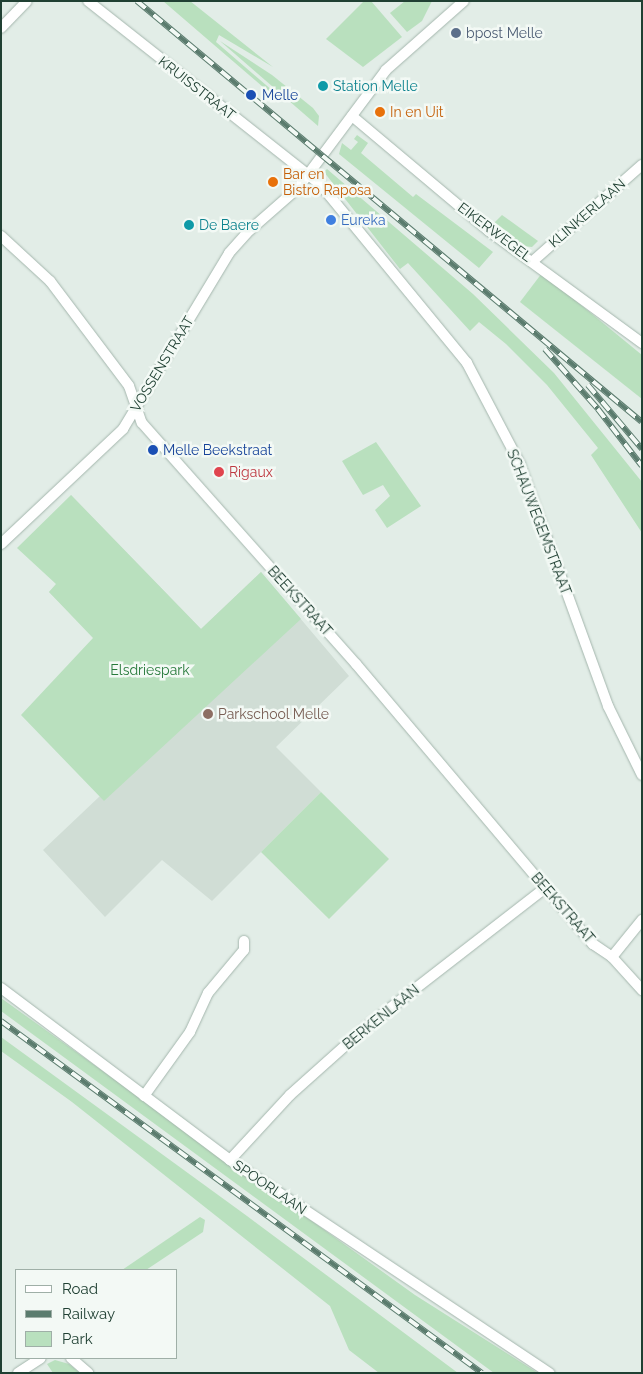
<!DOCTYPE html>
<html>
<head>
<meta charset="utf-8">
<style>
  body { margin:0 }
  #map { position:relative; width:643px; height:1374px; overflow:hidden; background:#e2ede7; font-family:Raleway,sans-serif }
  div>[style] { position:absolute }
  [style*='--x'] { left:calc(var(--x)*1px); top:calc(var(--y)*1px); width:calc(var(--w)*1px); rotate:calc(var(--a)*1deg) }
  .built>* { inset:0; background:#d0ddd5 }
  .green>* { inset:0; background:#b9e0be }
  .roads { filter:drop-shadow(0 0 1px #a4b6ad) drop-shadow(0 0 1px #a4b6ad) }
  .minor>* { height:10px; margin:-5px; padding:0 5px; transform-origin:5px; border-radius:5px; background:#fff }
  .rail>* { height:5.5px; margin-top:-2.75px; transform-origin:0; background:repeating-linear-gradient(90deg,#f3f9f5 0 11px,#5b7c6e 0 22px); box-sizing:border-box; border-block:1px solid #5b7c6e }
  .dots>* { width:14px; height:14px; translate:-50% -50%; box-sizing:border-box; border:2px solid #f3f9f5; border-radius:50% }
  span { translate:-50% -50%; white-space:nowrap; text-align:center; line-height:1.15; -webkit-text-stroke:5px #f3f9f5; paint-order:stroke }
  .service-label { font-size:14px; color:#4e5e75 }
  .left { translate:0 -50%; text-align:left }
  .culture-label { font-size:14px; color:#0d838f }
  .street-label { font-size:14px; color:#204033 }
  .transit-label { font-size:14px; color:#164399 }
  .food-label { font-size:14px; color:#c56008 }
  .shop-label { font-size:14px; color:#366cbe }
  .health-label { font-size:14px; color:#be3a42 }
  .park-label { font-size:14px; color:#277a3b }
  .education-label { font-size:14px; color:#785e54 }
  .frame { position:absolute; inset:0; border:2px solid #204033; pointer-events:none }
  .legend { position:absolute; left:15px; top:1269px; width:162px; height:90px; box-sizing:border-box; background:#f3f9f5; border:1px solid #9fafa7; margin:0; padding:6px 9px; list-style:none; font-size:15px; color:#204033 }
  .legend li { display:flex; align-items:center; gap:10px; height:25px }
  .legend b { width:25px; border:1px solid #9fafa7 }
</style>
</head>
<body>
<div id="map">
  <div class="built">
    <div style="clip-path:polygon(71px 495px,201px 629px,261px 572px,349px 676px,276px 747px,321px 792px,212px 901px,162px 860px,105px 917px,43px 850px,100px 796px,64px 758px,138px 682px,49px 592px,63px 577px)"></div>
  </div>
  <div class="green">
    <div style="clip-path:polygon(163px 1px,190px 1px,273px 67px,219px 35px,216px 42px,273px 91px,270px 93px)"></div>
    <div style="clip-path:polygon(364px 1px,371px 1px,402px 37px,363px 67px,326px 39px)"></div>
    <div style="clip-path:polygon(405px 1px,432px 1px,422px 21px,407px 32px,390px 13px)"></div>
    <div style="clip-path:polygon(220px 41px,272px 75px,313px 108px,319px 116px,318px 126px)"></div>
    <div style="clip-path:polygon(357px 135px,368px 143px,361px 153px,413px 197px,416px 194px,493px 252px,479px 268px,339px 154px,342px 143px,351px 150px,358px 142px,354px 139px)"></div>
    <div style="clip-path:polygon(327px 169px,473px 294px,554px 373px,642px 482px,642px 533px,591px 455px,598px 448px,547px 385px,506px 344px,479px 322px,470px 331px,408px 263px,400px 269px,324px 172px)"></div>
    <div style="clip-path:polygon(502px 215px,538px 241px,532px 247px,522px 246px,492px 225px)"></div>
    <div style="clip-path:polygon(542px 273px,642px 355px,642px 399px,520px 302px)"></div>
    <div style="clip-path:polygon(376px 442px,421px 506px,387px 528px,375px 510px,390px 496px,383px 485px,363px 495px,342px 461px)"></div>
    <div style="clip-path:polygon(71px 495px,201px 629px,261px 572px,301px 619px,104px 801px,21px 715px,93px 638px,49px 592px,56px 584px,17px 548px)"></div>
    <div style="clip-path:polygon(321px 792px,389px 859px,329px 919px,261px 852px)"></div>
    <div style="clip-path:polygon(1px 998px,415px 1295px,538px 1373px,494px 1373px,1px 1011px)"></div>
    <div style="clip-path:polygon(1px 1037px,247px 1216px,458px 1373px,379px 1373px,349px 1350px,330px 1306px,72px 1102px,1px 1051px)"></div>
    <div style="clip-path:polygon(200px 1217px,205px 1220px,203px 1232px,146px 1270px,122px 1270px)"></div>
    <div style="clip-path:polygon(55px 1360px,69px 1364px,80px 1373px,53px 1373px,47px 1364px)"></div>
  </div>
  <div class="roads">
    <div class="minor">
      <div style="--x:88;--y:1;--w:295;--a:38.3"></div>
      <div style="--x:320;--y:184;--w:232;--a:50.6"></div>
      <div style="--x:467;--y:363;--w:114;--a:62.3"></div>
      <div style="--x:520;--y:464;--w:258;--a:70"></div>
      <div style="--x:608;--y:706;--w:77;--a:63.8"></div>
      <div style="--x:1;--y:28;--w:37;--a:-46"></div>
      <div style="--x:352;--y:116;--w:179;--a:40"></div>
      <div style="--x:489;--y:231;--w:190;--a:36.2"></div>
      <div style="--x:1;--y:236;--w:67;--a:42.6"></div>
      <div style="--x:50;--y:281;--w:131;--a:53"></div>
      <div style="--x:129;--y:386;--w:39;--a:71"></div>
      <div style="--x:142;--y:423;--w:322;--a:48.4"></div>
      <div style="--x:356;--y:664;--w:367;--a:49.8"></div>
      <div style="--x:593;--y:944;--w:23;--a:34"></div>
      <div style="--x:612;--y:957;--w:45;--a:47.7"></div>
      <div style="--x:533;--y:261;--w:145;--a:-41.4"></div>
      <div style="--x:1;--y:544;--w:168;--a:-43.3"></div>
      <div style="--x:123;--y:429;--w:205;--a:-58.9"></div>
      <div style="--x:229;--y:253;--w:31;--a:-48"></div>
      <div style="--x:250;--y:230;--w:64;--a:-41.2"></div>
      <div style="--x:298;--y:188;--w:147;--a:-53.3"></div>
      <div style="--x:386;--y:70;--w:104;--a:-41.5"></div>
      <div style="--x:612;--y:957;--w:48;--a:-51"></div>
      <div style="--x:1;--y:988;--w:286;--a:36.9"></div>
      <div style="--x:230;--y:1160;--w:384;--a:33.7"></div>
      <div style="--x:144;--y:1096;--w:79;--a:-54.3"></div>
      <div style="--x:190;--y:1032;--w:43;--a:-65.2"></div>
      <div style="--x:208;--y:993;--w:56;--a:-50.1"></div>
      <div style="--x:244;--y:950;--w:9;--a:-90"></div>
      <div style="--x:230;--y:1160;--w:88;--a:-47.3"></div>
      <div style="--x:290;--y:1095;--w:102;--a:-41.8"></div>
      <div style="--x:366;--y:1027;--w:227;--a:-37.8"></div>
      <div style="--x:71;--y:1358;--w:23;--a:41"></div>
      <div style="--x:18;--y:1373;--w:27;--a:-33"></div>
    </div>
  </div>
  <div class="rail">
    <div style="--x:137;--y:1;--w:657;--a:39.82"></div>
    <div style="--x:545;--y:349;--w:80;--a:48.5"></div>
    <div style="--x:598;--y:409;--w:72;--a:52.3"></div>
    <div style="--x:588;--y:385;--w:84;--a:49.8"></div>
    <div style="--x:1;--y:1021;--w:596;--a:36.2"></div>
  </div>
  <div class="dots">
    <div style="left:456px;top:33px;background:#5c6f8a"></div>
    <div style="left:323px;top:86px;background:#0f9aa8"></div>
    <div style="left:251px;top:95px;background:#1a4fb4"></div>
    <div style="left:380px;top:112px;background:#e8710a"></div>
    <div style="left:273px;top:182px;background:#e8710a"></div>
    <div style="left:331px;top:220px;background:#3f7fe0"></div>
    <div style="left:189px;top:225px;background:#0f9aa8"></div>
    <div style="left:153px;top:450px;background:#1a4fb4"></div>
    <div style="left:219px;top:472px;background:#e0444e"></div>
    <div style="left:208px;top:714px;background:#8d6e63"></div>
  </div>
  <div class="service-label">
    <span class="left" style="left:466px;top:33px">bpost Melle</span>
  </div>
  <div class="culture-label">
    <span class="left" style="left:333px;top:86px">Station Melle</span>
    <span class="left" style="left:199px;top:225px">De Baere</span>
  </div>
  <div class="street-label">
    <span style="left:197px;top:88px;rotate:38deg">KRUISSTRAAT</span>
    <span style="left:587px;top:213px;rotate:-41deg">KLINKERLAAN</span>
    <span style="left:495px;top:232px;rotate:37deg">EIKERWEGEL</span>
    <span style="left:162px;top:364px;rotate:-59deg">VOSSENSTRAAT</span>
    <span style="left:539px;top:522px;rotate:69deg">SCHAUWEGEMSTRAAT</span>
    <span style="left:300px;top:601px;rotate:48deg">BEEKSTRAAT</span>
    <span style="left:563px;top:908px;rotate:49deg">BEEKSTRAAT</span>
    <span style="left:381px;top:1017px;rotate:-39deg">BERKENLAAN</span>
    <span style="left:270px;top:1187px;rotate:34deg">SPOORLAAN</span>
  </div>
  <div class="transit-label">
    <span class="left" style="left:262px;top:95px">Melle</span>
    <span class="left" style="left:163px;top:450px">Melle Beekstraat</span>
  </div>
  <div class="food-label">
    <span class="left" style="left:390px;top:112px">In en Uit</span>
    <span class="left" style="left:283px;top:182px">Bar en<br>Bistro Raposa</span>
  </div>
  <div class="shop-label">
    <span class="left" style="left:341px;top:220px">Eureka</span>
  </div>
  <div class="health-label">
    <span class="left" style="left:229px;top:472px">Rigaux</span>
  </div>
  <div class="park-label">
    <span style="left:150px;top:670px">Elsdriespark</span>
  </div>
  <div class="education-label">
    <span class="left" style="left:218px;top:714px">Parkschool Melle</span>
  </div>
  <div class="frame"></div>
  <ul class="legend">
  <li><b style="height:6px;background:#fff"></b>Road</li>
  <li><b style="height:6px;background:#5b7c6e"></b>Railway</li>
  <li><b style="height:14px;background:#b9e0be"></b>Park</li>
  </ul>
</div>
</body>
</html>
